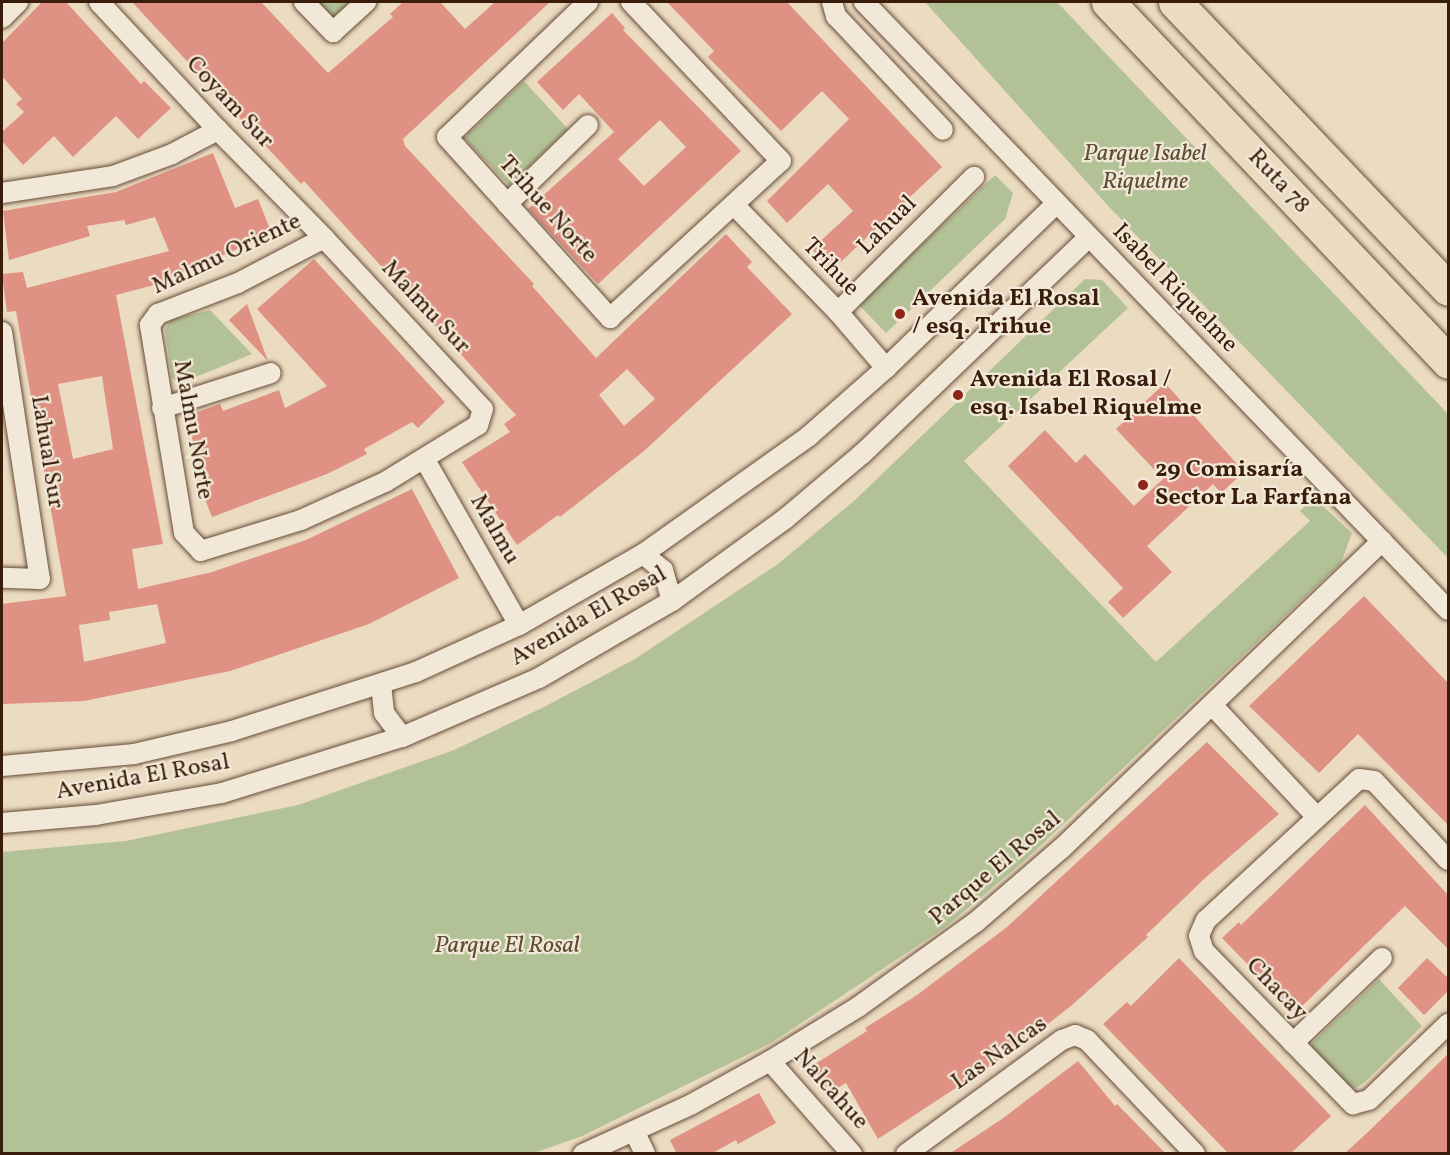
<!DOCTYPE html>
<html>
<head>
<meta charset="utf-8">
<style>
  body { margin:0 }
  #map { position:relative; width:1450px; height:1155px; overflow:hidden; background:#ebdbc1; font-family:Vollkorn,serif }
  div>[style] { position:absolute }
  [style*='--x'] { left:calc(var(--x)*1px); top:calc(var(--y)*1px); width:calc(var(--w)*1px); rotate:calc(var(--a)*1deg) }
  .green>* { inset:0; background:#b3c196 }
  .building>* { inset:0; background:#df9183 }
  .roads { filter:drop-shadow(0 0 2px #664c38) drop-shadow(0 0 2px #664c38) }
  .street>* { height:20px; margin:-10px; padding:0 10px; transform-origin:10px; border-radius:10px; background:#f2e8d7 }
  .highway>* { height:33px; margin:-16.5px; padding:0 16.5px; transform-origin:16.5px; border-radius:16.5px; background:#ebdbc1 }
  .dots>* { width:16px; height:16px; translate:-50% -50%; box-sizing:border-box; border:3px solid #f2e8d7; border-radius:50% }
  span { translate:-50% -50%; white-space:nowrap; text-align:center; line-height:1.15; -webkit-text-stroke:4.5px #f2e8d7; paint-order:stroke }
  .street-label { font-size:24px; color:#391d0a }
  .park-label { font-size:24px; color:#5e4e34; font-style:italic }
  .poi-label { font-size:24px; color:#391d0a; font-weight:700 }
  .left { translate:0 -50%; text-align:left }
  .frame { position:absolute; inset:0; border:3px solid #391d0a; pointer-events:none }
</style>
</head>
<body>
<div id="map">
  <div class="green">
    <div style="clip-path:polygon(311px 2px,350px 2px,329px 21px)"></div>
    <div style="clip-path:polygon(925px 2px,1057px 2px,1448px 414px,1448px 558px,1110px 208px)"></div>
    <div style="clip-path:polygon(524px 81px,568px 129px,509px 185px,464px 138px)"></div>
    <div style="clip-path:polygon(995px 175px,1013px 193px,1005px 219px,886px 333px,859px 305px)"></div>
    <div style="clip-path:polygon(1085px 279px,1102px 280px,1128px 308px,964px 461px,1156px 662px,1310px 521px,1300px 511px,1314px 498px,1352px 533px,1341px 563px,1023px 862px,944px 928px,771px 1043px,582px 1136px,534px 1153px,2px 1153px,2px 852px,126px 841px,298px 805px,454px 750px,544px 707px,635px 659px,778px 564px,855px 500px)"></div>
    <div style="clip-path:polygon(210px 310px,252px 354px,181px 383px,172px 378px,165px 330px,170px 320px)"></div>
    <div style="clip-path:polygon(1379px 979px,1422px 1026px,1365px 1082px,1356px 1088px,1348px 1087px,1312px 1050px,1312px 1043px)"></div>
  </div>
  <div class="building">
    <div style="clip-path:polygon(42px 2px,66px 2px,141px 84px,144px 81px,171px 108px,138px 139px,116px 116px,73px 157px,54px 136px,23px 165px,2px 141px,2px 132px,24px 112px,16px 104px,22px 99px,2px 76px,2px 43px)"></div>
    <div style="clip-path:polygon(evenodd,132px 2px,261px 2px,328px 73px,393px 17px,390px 14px,403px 2px,440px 2px,465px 29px,495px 2px,550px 2px,403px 139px,405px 146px,534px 284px,532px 286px,596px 358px,726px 234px,752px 262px,747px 267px,792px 314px,644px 451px,560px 517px,558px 515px,517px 545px,462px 462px,510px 432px,504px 424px,516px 415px,304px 181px,301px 184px,132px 2px,627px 369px,655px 399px,624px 426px,599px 395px,627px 369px)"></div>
    <div style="clip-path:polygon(667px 2px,787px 2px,942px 167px,831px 271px,812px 249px,853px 211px,828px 184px,787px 223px,767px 201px,849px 119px,822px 91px,781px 131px,708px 57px,714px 51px)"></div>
    <div style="clip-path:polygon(evenodd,612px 13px,625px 28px,623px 30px,741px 151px,598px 284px,528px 209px,614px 132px,579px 94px,563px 110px,537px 82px,612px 13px,660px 120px,686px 147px,644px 186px,618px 159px,660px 120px)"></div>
    <div style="clip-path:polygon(evenodd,213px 153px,235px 208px,258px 199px,272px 234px,154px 285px,116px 295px,163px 544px,132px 549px,138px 589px,212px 572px,306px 540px,412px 489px,459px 578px,369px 624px,230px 671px,84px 701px,2px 704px,2px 604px,66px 596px,16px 311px,7px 312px,2px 274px,23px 272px,27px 288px,169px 251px,155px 217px,126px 225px,124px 220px,87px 226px,90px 236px,9px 260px,3px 211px,116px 192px,213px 153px,102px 376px,113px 449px,73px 459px,58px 384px,102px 376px,213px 153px,157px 604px,166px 643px,84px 662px,79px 625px,110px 620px,109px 612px,157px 604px)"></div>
    <div style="clip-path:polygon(314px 259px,445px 402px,418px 428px,412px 422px,364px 449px,367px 454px,327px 474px,212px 517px,198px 481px,207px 478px,184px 417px,220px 404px,223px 411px,279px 390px,285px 408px,327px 386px,257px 309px)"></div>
    <div style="clip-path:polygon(247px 304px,268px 361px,229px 320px)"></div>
    <div style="clip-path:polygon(1165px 383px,1244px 472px,1221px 493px,1213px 484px,1147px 546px,1172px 572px,1123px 618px,1108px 602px,1123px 588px,1008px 466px,1045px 430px,1076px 463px,1085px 454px,1134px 506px,1163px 479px,1116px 429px)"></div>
    <div style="clip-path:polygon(1364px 596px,1449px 684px,1449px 826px,1358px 734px,1319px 773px,1249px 706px)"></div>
    <div style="clip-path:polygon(1207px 742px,1279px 814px,1204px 879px,1146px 935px,1148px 937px,1072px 1005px,1020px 1046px,878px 1139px,846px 1083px,829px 1093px,812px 1066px,867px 1031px,865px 1028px,917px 995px,1007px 927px)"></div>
    <div style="clip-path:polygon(1365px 805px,1449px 896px,1449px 950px,1405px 906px,1295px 1013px,1222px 938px,1239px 922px,1241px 925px)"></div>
    <div style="clip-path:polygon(1179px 958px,1331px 1116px,1290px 1154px,1229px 1154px,1103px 1024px,1127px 1002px,1131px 1006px)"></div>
    <div style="clip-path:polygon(1427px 958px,1449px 979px,1449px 990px,1424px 1015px,1398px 988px)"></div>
    <div style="clip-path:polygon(1449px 1053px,1449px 1154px,1344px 1154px,1368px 1132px)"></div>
    <div style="clip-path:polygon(1078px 1061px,1115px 1106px,1117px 1104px,1166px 1154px,949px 1154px,1002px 1119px)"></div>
    <div style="clip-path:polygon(759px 1093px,776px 1123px,738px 1144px,736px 1140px,711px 1154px,677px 1154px,670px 1140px)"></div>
  </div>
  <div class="roads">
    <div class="street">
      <div style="--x:99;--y:2;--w:175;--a:47.1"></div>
      <div style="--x:218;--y:130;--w:151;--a:45.5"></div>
      <div style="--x:324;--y:238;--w:233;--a:47.1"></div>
      <div style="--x:483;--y:409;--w:17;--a:107"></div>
      <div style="--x:478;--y:425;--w:109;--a:148.5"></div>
      <div style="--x:385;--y:482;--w:92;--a:155.7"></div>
      <div style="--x:301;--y:520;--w:105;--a:162.8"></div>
      <div style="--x:201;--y:551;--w:25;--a:-133"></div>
      <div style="--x:184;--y:533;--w:211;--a:-99.3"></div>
      <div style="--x:150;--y:325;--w:14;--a:-54"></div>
      <div style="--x:158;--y:314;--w:86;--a:-21.2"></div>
      <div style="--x:238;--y:283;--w:97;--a:-27.6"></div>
      <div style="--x:304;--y:2;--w:42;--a:46"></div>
      <div style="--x:333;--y:32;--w:45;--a:-42.3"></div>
      <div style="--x:588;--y:2;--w:195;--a:136.2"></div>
      <div style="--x:447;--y:137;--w:244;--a:48"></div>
      <div style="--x:610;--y:318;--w:232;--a:-42.6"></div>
      <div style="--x:781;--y:161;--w:219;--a:-133.3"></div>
      <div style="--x:832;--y:2;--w:15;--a:74"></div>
      <div style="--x:836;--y:16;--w:156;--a:46.8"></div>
      <div style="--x:864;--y:2;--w:843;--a:46.15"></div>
      <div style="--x:2;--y:18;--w:23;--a:-45"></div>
      <div style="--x:2;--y:193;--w:112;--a:-8.7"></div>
      <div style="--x:113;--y:176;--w:63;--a:-20.4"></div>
      <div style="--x:172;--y:154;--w:52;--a:-27.6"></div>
      <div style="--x:507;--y:204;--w:113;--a:-44.3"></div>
      <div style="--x:734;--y:205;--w:149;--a:45.8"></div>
      <div style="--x:838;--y:312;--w:74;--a:49.4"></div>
      <div style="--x:838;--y:312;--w:192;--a:-44.8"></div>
      <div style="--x:2;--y:332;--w:250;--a:81.3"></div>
      <div style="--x:40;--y:579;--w:38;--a:-178"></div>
      <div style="--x:162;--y:408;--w:114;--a:-17.8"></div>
      <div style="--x:425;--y:460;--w:190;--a:60.3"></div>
      <div style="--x:643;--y:554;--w:26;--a:39"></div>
      <div style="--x:663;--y:570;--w:32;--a:74"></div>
      <div style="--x:381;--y:684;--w:29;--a:84"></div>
      <div style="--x:384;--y:713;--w:30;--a:53"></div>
      <div style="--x:1212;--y:705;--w:152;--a:46.9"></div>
      <div style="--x:2;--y:766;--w:133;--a:-5.2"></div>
      <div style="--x:134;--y:754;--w:101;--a:-13.2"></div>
      <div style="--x:232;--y:731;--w:193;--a:-17.8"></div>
      <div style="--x:416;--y:672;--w:113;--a:-24.5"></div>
      <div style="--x:519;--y:625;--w:143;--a:-29.8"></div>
      <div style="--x:643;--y:554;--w:204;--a:-35.4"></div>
      <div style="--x:809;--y:436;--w:103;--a:-41.4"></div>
      <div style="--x:886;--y:368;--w:236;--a:-44"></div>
      <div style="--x:2;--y:823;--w:94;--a:-4.9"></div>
      <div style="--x:96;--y:815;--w:128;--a:-9.9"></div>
      <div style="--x:222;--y:793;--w:189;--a:-17.3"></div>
      <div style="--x:402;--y:737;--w:149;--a:-23.3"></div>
      <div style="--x:539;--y:678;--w:154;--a:-30.1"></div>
      <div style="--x:672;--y:601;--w:140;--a:-36"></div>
      <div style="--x:785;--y:519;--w:101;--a:-40.2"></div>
      <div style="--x:862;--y:454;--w:313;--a:-43.7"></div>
      <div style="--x:1448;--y:860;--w:108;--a:-133.1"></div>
      <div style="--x:1374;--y:781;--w:15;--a:-172"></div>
      <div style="--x:1359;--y:779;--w:208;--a:137.3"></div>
      <div style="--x:1206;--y:920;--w:17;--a:114"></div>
      <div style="--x:1199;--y:936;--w:16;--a:72"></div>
      <div style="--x:1204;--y:951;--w:214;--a:45.8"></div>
      <div style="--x:1353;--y:1104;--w:16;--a:-14"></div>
      <div style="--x:1369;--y:1100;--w:110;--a:-43.9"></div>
      <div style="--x:1293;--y:1043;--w:123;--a:-43.7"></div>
      <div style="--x:770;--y:1061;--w:124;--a:48.6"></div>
      <div style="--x:634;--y:1131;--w:25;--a:64"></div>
      <div style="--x:583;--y:1154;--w:120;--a:-24.6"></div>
      <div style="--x:692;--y:1104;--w:89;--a:-28.9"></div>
      <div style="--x:770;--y:1061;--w:103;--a:-31.5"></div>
      <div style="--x:858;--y:1007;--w:145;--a:-35.8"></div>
      <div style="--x:976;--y:922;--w:112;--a:-40.7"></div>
      <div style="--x:1061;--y:849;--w:445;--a:-43.8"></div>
      <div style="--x:906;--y:1154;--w:193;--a:-36.2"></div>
      <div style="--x:1062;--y:1040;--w:14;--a:-21"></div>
      <div style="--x:1075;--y:1035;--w:13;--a:23"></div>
      <div style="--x:1087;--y:1040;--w:157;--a:46.5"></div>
    </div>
    <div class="highway">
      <div style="--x:1108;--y:2;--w:495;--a:46.6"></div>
      <div style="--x:1175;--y:2;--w:396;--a:46.4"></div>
    </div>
  </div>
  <div class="dots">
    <div style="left:900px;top:314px;background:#8f2418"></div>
    <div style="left:958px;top:395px;background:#8f2418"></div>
    <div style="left:1143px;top:485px;background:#8f2418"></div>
  </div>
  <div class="street-label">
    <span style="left:229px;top:103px;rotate:47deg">Coyam Sur</span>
    <span style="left:1278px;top:182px;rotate:47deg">Ruta 78</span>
    <span style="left:547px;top:210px;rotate:48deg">Trihue Norte</span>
    <span style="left:888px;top:226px;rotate:-45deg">Lahual</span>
    <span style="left:227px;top:255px;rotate:-25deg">Malmu Oriente</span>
    <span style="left:830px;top:268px;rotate:46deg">Trihue</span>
    <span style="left:1174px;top:289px;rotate:46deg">Isabel Riquelme</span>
    <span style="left:425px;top:308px;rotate:47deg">Malmu Sur</span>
    <span style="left:192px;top:430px;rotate:80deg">Malmu Norte</span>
    <span style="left:46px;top:452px;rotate:81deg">Lahual Sur</span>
    <span style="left:494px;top:530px;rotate:60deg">Malmu</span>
    <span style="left:589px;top:617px;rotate:-30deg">Avenida El Rosal</span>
    <span style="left:143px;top:778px;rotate:-10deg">Avenida El Rosal</span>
    <span style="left:996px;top:869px;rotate:-40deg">Parque El Rosal</span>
    <span style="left:1276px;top:990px;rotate:46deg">Chacay</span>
    <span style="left:1000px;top:1054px;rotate:-35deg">Las Nalcas</span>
    <span style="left:830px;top:1090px;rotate:48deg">Nalcahue</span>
  </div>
  <div class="park-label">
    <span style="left:1145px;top:169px">Parque Isabel<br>Riquelme</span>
    <span style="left:507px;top:947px">Parque El Rosal</span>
  </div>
  <div class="poi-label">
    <span class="left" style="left:912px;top:314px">Avenida El Rosal<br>/ esq. Trihue</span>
    <span class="left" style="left:970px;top:395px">Avenida El Rosal /<br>esq. Isabel Riquelme</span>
    <span class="left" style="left:1155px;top:485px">29 Comisaría<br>Sector La Farfana</span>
  </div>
  <div class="frame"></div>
</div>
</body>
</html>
